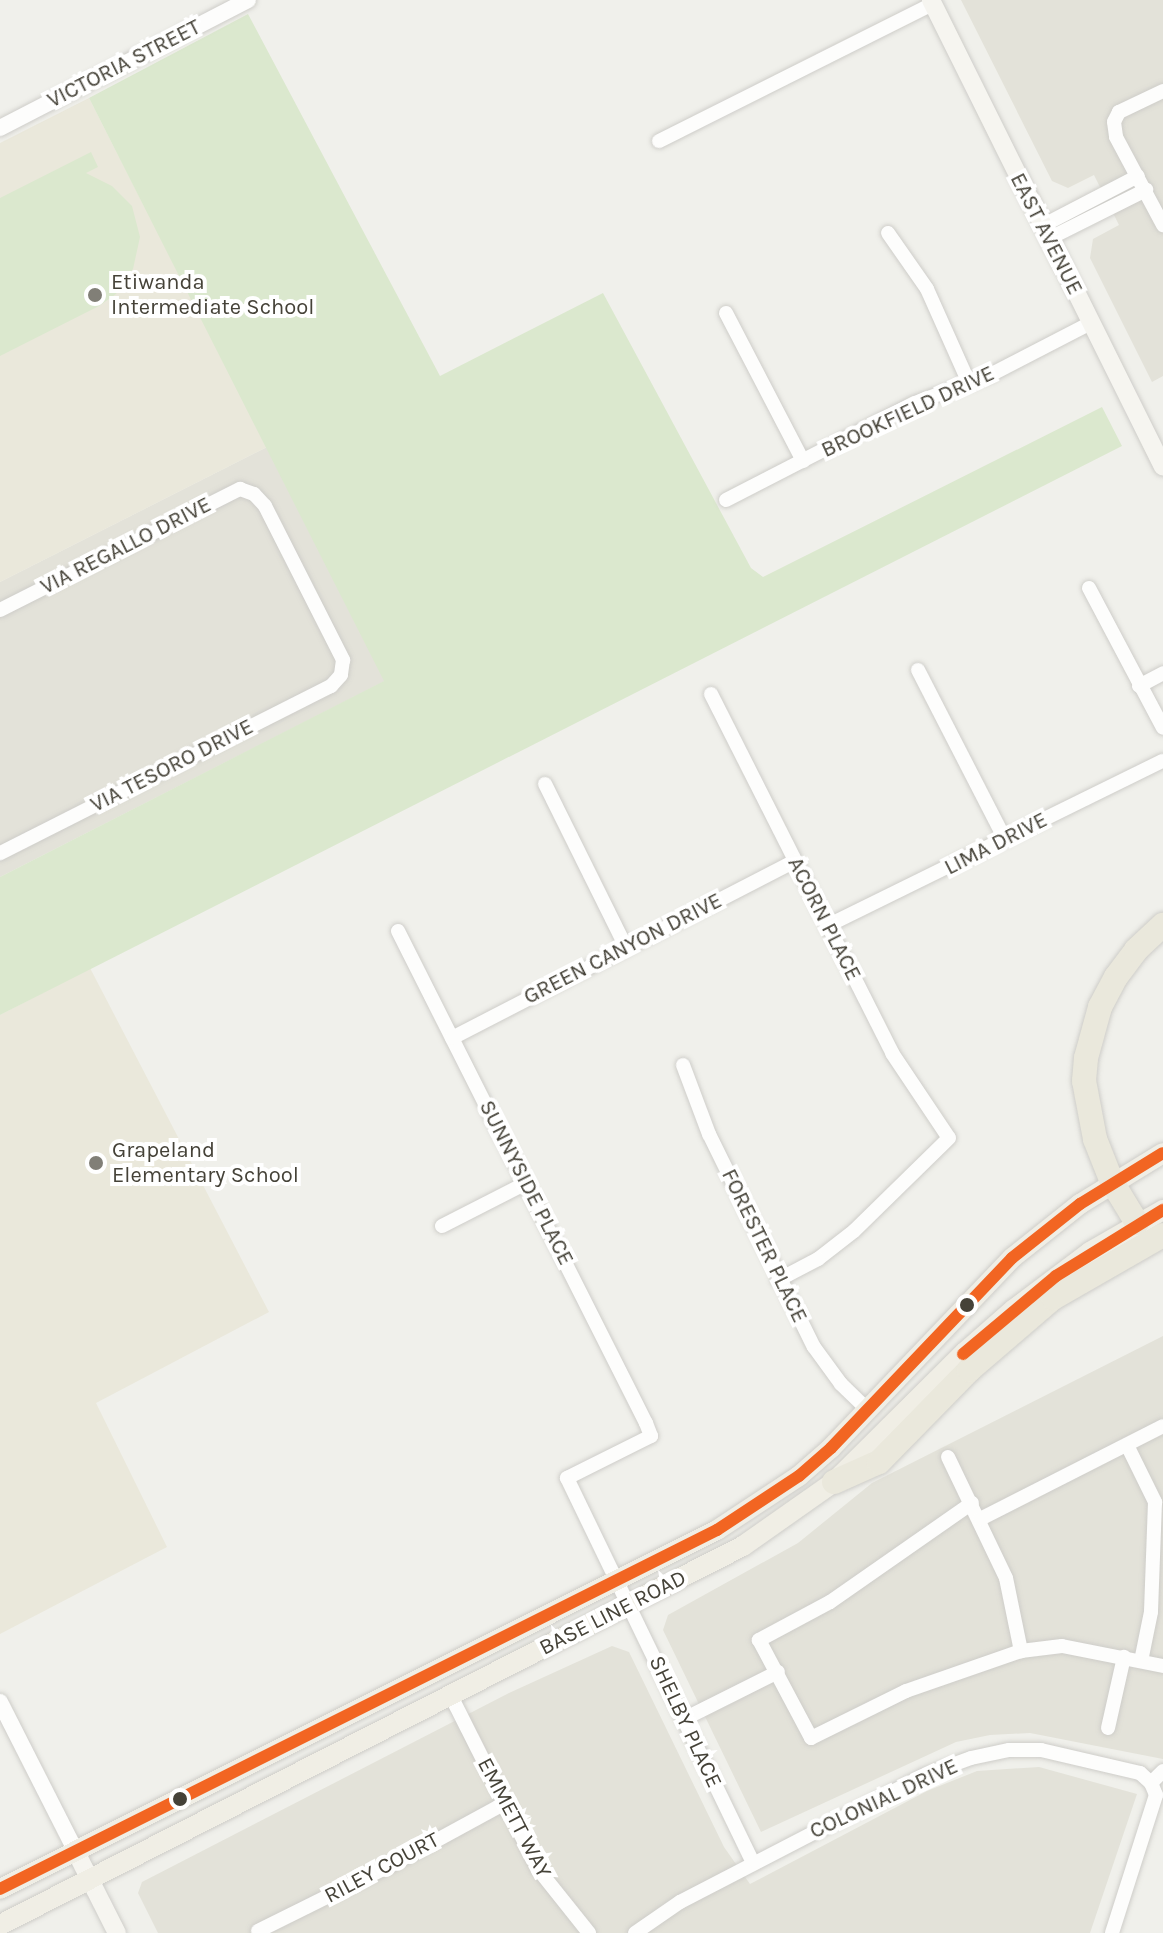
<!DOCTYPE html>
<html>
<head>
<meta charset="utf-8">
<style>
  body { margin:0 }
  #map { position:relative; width:1163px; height:1933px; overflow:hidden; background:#f0f0eb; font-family:Karla,sans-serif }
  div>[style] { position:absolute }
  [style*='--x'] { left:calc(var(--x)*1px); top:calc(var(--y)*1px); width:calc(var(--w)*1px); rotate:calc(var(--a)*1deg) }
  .residential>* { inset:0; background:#e3e2d9 }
  .education>* { inset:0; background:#eae8db }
  .green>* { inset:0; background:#dbe8ce }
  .roads { filter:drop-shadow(0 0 2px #cecdc9) drop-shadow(0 0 2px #cecdc9) }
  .minor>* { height:14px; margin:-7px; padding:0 7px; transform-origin:7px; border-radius:7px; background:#fdfdfc }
  .tertiary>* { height:16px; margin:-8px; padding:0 8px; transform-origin:8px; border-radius:8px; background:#fdfdfc }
  .secondary>* { height:18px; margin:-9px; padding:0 9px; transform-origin:9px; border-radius:9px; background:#f6f5f0 }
  .primary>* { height:20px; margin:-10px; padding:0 10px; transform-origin:10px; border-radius:10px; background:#f0eee5 }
  .motorway>* { height:24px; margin:-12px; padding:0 12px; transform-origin:12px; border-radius:12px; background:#eae8dc }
  .bus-1>* { height:12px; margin:-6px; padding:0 6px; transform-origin:6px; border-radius:6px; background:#f26522 }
  .dots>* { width:22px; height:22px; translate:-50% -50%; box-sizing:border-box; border:4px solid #fff; border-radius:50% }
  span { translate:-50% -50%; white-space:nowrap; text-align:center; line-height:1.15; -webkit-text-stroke:8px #fff; paint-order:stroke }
  .street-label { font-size:22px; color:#454238 }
  .poi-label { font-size:22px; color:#454238 }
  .left { translate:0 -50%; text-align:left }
</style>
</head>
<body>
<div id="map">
  <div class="residential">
    <div style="clip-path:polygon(961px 0,1163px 0,1163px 376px,1152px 382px,1090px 258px,1093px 239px,1119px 225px,1094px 175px,1068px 188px,1052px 181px)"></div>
    <div style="clip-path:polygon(267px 447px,385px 681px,0 877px,0 582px)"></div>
    <div style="clip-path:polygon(1163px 1336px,1163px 1759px,1030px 1733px,990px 1735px,956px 1742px,761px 1832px,663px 1630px,668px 1615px,798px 1543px,872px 1483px)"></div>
    <div style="clip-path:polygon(612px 1646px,629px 1652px,724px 1847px,750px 1884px,927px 1791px,977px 1771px,1039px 1767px,1137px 1794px,1090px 1933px,158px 1933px,138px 1893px,142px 1882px,509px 1693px)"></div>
  </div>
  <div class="education">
    <div style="clip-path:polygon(89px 98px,267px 447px,0 582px,0 143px)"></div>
    <div style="clip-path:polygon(90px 968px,269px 1312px,96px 1403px,167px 1547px,0 1634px,0 1015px)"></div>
  </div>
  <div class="green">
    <div style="clip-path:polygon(248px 14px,440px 376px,603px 293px,751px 568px,763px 577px,1102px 407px,1122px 446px,0 1015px,0 877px,384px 681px,89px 98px)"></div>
    <div style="clip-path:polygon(91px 152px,98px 167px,86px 173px,112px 186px,132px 206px,140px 237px,133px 269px,116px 294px,99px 306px,0 356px,0 198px)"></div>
  </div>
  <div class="roads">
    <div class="minor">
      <div style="--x:1163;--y:91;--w:49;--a:154.5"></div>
      <div style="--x:1119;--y:112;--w:11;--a:117"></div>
      <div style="--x:1114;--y:122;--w:15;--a:82"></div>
      <div style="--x:1116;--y:137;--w:100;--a:61.9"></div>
      <div style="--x:659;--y:141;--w:306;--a:-26.6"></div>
      <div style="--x:1042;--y:226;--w:108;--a:-27.5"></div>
      <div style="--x:888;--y:233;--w:68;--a:55.1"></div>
      <div style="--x:927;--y:289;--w:103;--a:65.9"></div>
      <div style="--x:1048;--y:239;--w:110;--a:-26.6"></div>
      <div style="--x:726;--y:313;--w:167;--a:62.5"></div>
      <div style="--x:726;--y:500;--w:212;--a:-27.2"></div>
      <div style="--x:915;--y:403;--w:82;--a:-20.6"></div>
      <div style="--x:992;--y:374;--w:111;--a:-27.3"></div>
      <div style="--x:1089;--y:588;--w:158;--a:62.1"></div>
      <div style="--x:0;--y:610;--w:269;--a:-26.8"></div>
      <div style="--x:240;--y:489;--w:15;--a:20"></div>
      <div style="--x:254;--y:494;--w:16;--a:47"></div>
      <div style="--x:265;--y:506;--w:173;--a:63.1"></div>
      <div style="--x:343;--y:660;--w:15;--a:98"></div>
      <div style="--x:341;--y:675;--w:15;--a:132"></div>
      <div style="--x:331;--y:686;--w:371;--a:153.2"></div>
      <div style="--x:918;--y:670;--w:190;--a:62.8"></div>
      <div style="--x:1139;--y:686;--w:27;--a:-28"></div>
      <div style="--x:711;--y:694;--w:402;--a:63.2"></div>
      <div style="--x:892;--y:1053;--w:102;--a:56.2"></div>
      <div style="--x:949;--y:1138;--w:133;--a:135.6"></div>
      <div style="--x:854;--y:1231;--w:46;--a:142.1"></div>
      <div style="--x:818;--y:1259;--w:45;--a:152.3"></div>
      <div style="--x:545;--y:784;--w:182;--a:63.6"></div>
      <div style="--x:827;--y:926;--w:374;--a:-26.2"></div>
      <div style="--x:398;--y:931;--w:551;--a:63.25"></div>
      <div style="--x:646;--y:1423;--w:14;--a:69"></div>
      <div style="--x:651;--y:1436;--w:94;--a:153.4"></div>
      <div style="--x:567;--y:1478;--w:428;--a:64.2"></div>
      <div style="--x:452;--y:1038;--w:386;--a:-27.3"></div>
      <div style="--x:683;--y:1065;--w:74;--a:69.4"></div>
      <div style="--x:709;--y:1134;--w:237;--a:63.8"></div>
      <div style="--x:814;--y:1347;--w:46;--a:53.9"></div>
      <div style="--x:841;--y:1384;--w:39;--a:44"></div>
      <div style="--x:442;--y:1226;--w:94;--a:-27.1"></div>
      <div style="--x:1127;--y:1445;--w:64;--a:63.8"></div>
      <div style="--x:1155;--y:1502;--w:110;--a:92.1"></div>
      <div style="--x:1151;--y:1612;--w:50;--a:101.5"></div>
      <div style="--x:948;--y:1457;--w:134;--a:64.4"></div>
      <div style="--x:1006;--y:1578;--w:75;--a:78.4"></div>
      <div style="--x:972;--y:1503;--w:173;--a:145.1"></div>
      <div style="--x:830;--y:1602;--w:81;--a:151.8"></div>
      <div style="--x:759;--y:1640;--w:111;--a:62"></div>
      <div style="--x:811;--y:1738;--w:106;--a:-26.3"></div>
      <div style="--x:906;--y:1691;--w:122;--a:-19.2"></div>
      <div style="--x:1021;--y:1651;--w:41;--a:-7"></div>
      <div style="--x:1062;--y:1646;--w:103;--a:11.2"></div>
      <div style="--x:980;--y:1519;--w:205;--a:-26.9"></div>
      <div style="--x:451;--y:1696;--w:194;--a:63.3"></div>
      <div style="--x:538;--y:1869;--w:82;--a:51.4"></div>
      <div style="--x:684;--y:1719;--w:105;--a:-26.6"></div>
      <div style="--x:1108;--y:1728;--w:73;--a:-77.3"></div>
      <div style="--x:1151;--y:1783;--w:17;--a:-45"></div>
      <div style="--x:258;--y:1931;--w:153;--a:-26.4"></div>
      <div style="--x:395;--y:1863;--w:125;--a:-28.6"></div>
      <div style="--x:635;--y:1933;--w:55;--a:-34.6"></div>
      <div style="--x:680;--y:1902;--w:276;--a:-27.4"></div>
      <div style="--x:925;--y:1775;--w:49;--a:-20.3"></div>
      <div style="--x:971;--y:1758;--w:39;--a:-12"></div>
      <div style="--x:1009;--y:1750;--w:32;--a:0"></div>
      <div style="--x:1041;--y:1750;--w:102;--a:13.1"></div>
      <div style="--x:1140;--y:1773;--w:15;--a:42"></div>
      <div style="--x:1151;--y:1783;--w:13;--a:67"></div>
      <div style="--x:1156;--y:1795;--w:145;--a:107.7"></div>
    </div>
    <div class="tertiary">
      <div style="--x:0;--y:128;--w:279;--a:-27.3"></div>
      <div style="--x:0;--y:1702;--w:168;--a:63.1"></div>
    </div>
    <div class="secondary">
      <div style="--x:931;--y:0;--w:521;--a:63.58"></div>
      <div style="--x:76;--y:1852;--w:91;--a:63.2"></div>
    </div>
    <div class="primary">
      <div style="--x:0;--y:1889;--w:802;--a:-26.6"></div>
      <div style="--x:717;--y:1530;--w:98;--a:-33.4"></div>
      <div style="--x:799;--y:1476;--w:43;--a:-41.2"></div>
      <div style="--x:831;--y:1448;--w:262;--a:-46.4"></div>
      <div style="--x:1012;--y:1258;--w:87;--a:-38.5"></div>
      <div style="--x:1080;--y:1204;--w:97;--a:-31.6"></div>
      <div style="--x:0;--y:1925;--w:834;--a:-27.03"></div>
      <div style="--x:743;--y:1546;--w:111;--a:-35.1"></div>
      <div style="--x:834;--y:1482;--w:185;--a:-44.8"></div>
      <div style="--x:965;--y:1352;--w:64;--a:-41.2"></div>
      <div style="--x:1013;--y:1310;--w:96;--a:-37"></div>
      <div style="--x:1090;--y:1252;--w:84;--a:-29.9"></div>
    </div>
    <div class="motorway">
      <div style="--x:1137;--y:1223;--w:48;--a:-121.4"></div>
      <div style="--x:1112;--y:1182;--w:46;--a:-111.6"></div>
      <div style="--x:1095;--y:1139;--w:59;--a:-100.7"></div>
      <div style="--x:1084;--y:1081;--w:23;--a:-85"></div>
      <div style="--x:1086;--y:1058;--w:53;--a:-74.6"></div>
      <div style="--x:1100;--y:1007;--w:34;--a:-62"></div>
      <div style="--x:1116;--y:977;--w:34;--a:-53"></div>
      <div style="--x:1136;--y:950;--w:37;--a:-43"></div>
      <div style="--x:834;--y:1482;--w:49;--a:-24"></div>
      <div style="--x:879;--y:1462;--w:129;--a:-45.6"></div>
      <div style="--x:969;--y:1370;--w:111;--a:-40.6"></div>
      <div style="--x:1053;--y:1298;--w:127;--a:-29.8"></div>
    </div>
  </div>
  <div class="bus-1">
    <div style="--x:963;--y:1354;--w:121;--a:-40"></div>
    <div style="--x:1056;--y:1276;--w:126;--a:-31.7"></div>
    <div style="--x:0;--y:1889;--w:802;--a:-26.6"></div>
    <div style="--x:717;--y:1530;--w:98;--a:-33.4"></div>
    <div style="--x:799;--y:1476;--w:43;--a:-41.2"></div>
    <div style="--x:831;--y:1448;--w:262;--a:-46.4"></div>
    <div style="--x:1012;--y:1258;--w:87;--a:-38.5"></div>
    <div style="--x:1080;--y:1204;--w:97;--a:-31.6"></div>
  </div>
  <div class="dots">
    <div style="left:95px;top:295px;background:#817f77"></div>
    <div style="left:96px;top:1163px;background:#817f77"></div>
    <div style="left:967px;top:1305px;background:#454238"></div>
    <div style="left:180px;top:1799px;background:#454238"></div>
  </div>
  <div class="street-label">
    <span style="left:124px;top:64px;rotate:-27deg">VICTORIA STREET</span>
    <span style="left:1046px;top:234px;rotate:63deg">EAST AVENUE</span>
    <span style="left:908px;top:412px;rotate:-25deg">BROOKFIELD DRIVE</span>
    <span style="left:126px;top:546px;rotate:-27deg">VIA REGALLO DRIVE</span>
    <span style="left:172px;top:766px;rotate:-27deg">VIA TESORO DRIVE</span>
    <span style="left:996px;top:844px;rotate:-27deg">LIMA DRIVE</span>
    <span style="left:824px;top:919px;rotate:63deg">ACORN PLACE</span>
    <span style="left:623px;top:949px;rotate:-27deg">GREEN CANYON DRIVE</span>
    <span style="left:526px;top:1183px;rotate:63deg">SUNNYSIDE PLACE</span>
    <span style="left:764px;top:1246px;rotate:64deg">FORESTER PLACE</span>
    <span style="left:613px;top:1613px;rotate:-27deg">BASE LINE ROAD</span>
    <span style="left:685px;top:1722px;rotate:65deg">SHELBY PLACE</span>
    <span style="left:884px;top:1799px;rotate:-25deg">COLONIAL DRIVE</span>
    <span style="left:514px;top:1818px;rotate:62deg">EMMETT WAY</span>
    <span style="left:382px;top:1868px;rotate:-28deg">RILEY COURT</span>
  </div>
  <div class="poi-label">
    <span class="left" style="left:111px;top:295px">Etiwanda<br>Intermediate School</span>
    <span class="left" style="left:112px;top:1163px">Grapeland<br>Elementary School</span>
  </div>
</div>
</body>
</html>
